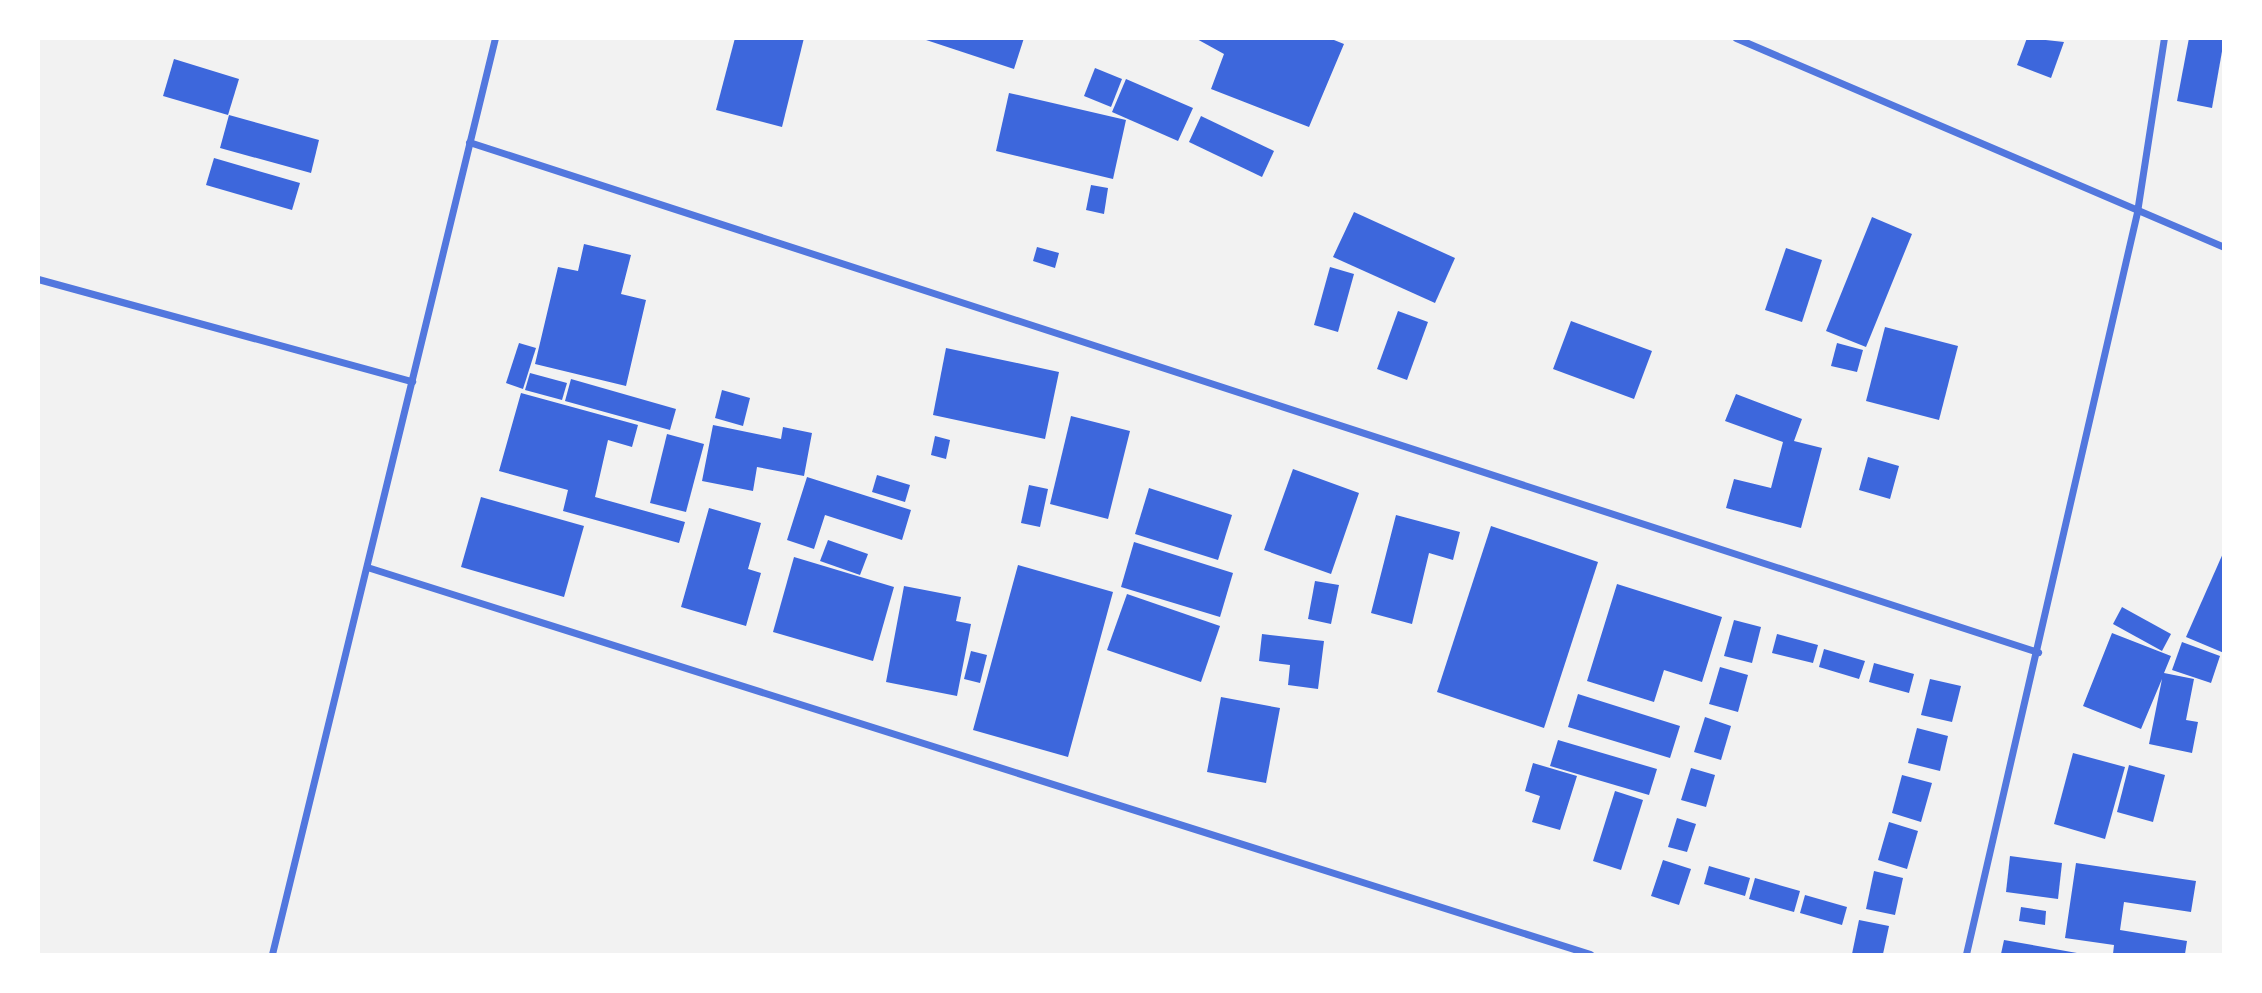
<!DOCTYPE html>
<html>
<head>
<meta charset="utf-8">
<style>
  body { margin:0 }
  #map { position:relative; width:2262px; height:993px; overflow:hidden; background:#f2f2f2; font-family:Montserrat,sans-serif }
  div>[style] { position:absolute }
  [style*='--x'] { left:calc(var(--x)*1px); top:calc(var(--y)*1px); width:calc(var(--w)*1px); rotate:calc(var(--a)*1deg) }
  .building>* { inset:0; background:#3d67dc }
  .minor>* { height:7px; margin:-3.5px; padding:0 3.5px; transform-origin:3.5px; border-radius:3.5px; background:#5277de }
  span { translate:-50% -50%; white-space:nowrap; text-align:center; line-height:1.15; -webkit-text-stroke:5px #fff; paint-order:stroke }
  .frame { position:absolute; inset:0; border:40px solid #fff; pointer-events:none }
</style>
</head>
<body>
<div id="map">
  <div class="building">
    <div style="clip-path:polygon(735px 38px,804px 38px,782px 127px,716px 110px)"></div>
    <div style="clip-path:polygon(920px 38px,1024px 38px,1014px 69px)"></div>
    <div style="clip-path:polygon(1195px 38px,1329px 38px,1344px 44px,1309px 127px,1211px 89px,1224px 54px)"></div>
    <div style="clip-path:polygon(2027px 38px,2064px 42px,2051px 78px,2017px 65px)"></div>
    <div style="clip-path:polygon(2189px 38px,2224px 40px,2212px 108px,2177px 101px)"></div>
    <div style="clip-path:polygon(174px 59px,239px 79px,228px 115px,163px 96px)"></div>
    <div style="clip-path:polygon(1095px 68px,1122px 79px,1111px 107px,1084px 96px)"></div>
    <div style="clip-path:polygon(1126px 79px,1193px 108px,1178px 141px,1112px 112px)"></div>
    <div style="clip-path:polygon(1009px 93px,1126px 120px,1113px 179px,996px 151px)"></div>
    <div style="clip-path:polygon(229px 115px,319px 140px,311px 173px,220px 148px)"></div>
    <div style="clip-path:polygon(1201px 116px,1274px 151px,1262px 177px,1189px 142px)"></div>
    <div style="clip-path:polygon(214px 158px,300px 183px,292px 210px,206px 185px)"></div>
    <div style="clip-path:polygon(1091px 185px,1108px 188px,1104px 214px,1086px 210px)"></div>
    <div style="clip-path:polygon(1354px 212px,1455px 258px,1435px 303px,1333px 257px)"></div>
    <div style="clip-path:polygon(1872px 217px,1912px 234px,1866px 347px,1826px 331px)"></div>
    <div style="clip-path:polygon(584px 244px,631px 255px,621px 294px,646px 300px,626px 386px,535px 364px,558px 267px,578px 271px)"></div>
    <div style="clip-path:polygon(1037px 247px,1059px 253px,1055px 268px,1033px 261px)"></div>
    <div style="clip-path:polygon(1786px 248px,1822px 260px,1802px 322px,1765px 310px)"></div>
    <div style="clip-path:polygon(1330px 267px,1354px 274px,1338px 332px,1314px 325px)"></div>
    <div style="clip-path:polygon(1398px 311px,1428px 322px,1407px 380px,1377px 369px)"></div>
    <div style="clip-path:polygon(1571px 321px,1652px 351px,1634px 399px,1553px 369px)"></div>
    <div style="clip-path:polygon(1885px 327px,1958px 346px,1939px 420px,1866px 401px)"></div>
    <div style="clip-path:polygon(519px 343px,536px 348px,523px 389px,506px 383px)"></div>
    <div style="clip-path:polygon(1837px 343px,1863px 350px,1857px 372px,1831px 366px)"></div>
    <div style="clip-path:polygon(946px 348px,1059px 372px,1045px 439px,933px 415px)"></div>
    <div style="clip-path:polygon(530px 373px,567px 383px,562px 400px,525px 390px)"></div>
    <div style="clip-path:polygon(571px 379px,676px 409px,670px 430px,565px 401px)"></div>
    <div style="clip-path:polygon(722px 390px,750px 398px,743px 426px,715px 418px)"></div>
    <div style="clip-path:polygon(521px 393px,638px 425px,632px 447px,608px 440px,595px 497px,685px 522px,679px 543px,563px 511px,568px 490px,499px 471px)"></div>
    <div style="clip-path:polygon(1736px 394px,1802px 419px,1794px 441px,1822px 448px,1801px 528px,1726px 508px,1734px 479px,1771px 488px,1783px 442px,1725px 421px)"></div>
    <div style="clip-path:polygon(1071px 416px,1130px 431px,1108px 519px,1050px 504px)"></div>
    <div style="clip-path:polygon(713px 425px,781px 439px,783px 427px,812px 433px,804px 476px,757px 467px,753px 491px,702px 481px)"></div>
    <div style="clip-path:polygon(667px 434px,704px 444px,686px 512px,650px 503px)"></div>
    <div style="clip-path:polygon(935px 436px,950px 440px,946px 459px,931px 455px)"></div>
    <div style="clip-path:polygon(1868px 457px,1899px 466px,1890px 499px,1859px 490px)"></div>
    <div style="clip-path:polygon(1293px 469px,1359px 493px,1331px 574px,1264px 550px)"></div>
    <div style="clip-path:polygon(877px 475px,910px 485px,905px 502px,872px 492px)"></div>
    <div style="clip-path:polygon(807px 477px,911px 510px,902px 540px,825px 515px,814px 549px,787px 540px)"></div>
    <div style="clip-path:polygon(1029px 485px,1048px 489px,1040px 527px,1021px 523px)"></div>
    <div style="clip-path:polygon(1149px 488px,1232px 515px,1218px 560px,1135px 534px)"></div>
    <div style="clip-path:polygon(481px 497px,584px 526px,564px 597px,461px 567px)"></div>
    <div style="clip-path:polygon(709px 508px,761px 523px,748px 569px,761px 573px,746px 626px,681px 607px)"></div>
    <div style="clip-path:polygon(1396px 515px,1460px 532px,1453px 560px,1429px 553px,1412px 624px,1371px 613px)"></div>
    <div style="clip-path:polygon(1491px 526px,1598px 562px,1544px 728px,1437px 692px)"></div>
    <div style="clip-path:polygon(828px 540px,868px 554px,860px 575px,820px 561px)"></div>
    <div style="clip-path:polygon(1134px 542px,1233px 573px,1220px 617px,1121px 587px)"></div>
    <div style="clip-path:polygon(2224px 551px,2224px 653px,2186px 637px)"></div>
    <div style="clip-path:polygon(794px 557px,894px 587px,873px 661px,773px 632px)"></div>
    <div style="clip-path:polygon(1018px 565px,1113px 592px,1068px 757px,973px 730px)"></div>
    <div style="clip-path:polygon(1315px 581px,1339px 585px,1331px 624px,1308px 619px)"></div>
    <div style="clip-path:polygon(1617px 584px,1722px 617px,1702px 682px,1664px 670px,1654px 702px,1587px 681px)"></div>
    <div style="clip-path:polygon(904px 586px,961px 597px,956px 621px,971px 624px,957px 696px,886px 682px)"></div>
    <div style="clip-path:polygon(1127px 594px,1220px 626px,1201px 682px,1107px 650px)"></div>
    <div style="clip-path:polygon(2122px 607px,2171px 634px,2162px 651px,2113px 624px)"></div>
    <div style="clip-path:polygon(1734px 620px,1761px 627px,1752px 663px,1724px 656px)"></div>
    <div style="clip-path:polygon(2112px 633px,2171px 656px,2164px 673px,2194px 679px,2186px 720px,2198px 722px,2192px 753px,2149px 744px,2162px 679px,2141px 729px,2083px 706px)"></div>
    <div style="clip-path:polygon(1262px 634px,1324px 641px,1318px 689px,1288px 685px,1290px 665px,1259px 661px)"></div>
    <div style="clip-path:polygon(1777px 634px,1818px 645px,1813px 663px,1772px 653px)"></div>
    <div style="clip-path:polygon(2182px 642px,2220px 656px,2211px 683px,2172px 670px)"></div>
    <div style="clip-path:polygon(1824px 649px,1865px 661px,1859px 679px,1819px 667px)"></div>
    <div style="clip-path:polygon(971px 651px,987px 655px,980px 683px,964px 679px)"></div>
    <div style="clip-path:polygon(1874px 663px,1914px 674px,1909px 693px,1869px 682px)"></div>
    <div style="clip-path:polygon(1720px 667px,1748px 675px,1738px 712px,1709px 704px)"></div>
    <div style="clip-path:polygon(1930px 679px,1961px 686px,1952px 722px,1921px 715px)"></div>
    <div style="clip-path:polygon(1578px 694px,1680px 726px,1670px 758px,1568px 727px)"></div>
    <div style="clip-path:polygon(1221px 697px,1280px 708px,1266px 783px,1207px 772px)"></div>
    <div style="clip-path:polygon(1705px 717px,1731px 726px,1721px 760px,1694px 752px)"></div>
    <div style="clip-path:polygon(1917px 728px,1948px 736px,1940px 771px,1908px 763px)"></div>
    <div style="clip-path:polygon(1558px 740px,1657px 769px,1649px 795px,1550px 766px)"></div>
    <div style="clip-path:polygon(2073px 753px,2125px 767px,2105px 839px,2054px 824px)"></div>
    <div style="clip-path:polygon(1533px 763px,1577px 776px,1560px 830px,1532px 822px,1540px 796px,1525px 791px)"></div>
    <div style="clip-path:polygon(2129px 765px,2165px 775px,2153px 822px,2117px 812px)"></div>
    <div style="clip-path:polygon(1691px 768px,1715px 775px,1706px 807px,1681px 800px)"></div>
    <div style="clip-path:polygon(1902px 775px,1932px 783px,1921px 822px,1892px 813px)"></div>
    <div style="clip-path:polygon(1615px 791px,1643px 800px,1621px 870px,1593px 861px)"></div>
    <div style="clip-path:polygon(1677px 818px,1696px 824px,1687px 852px,1668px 847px)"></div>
    <div style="clip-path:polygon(1889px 822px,1918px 831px,1907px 869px,1878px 860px)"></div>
    <div style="clip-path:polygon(2010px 856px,2062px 863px,2058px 899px,2006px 892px)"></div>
    <div style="clip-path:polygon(1663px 860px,1691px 869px,1679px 905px,1651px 896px)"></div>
    <div style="clip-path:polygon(2076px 863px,2196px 881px,2191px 912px,2124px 902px,2120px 930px,2187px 941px,2185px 954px,2113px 954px,2114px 945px,2065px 938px)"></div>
    <div style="clip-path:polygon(1709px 866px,1750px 878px,1745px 896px,1704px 884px)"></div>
    <div style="clip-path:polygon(1874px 871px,1903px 878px,1895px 915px,1866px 909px)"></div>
    <div style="clip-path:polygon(1755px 878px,1800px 891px,1794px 912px,1749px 899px)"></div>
    <div style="clip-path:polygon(1805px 895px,1847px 907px,1842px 925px,1800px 913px)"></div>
    <div style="clip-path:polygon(2021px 907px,2046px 911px,2045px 925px,2019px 921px)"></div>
    <div style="clip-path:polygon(1859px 920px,1889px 926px,1883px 954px,1852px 954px)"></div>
    <div style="clip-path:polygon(2004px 940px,2077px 953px,2077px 954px,2001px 954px)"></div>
  </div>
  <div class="minor">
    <div style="--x:1736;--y:38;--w:531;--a:23.18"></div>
    <div style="--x:469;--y:142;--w:1650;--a:18.01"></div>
    <div style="--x:38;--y:279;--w:388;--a:15.3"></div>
    <div style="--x:367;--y:567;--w:1283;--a:17.56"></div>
    <div style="--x:272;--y:954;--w:943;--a:-76.32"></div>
    <div style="--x:1966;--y:954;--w:761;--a:-77.02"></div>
    <div style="--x:2137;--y:212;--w:176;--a:-81.2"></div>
  </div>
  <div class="frame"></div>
</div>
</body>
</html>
